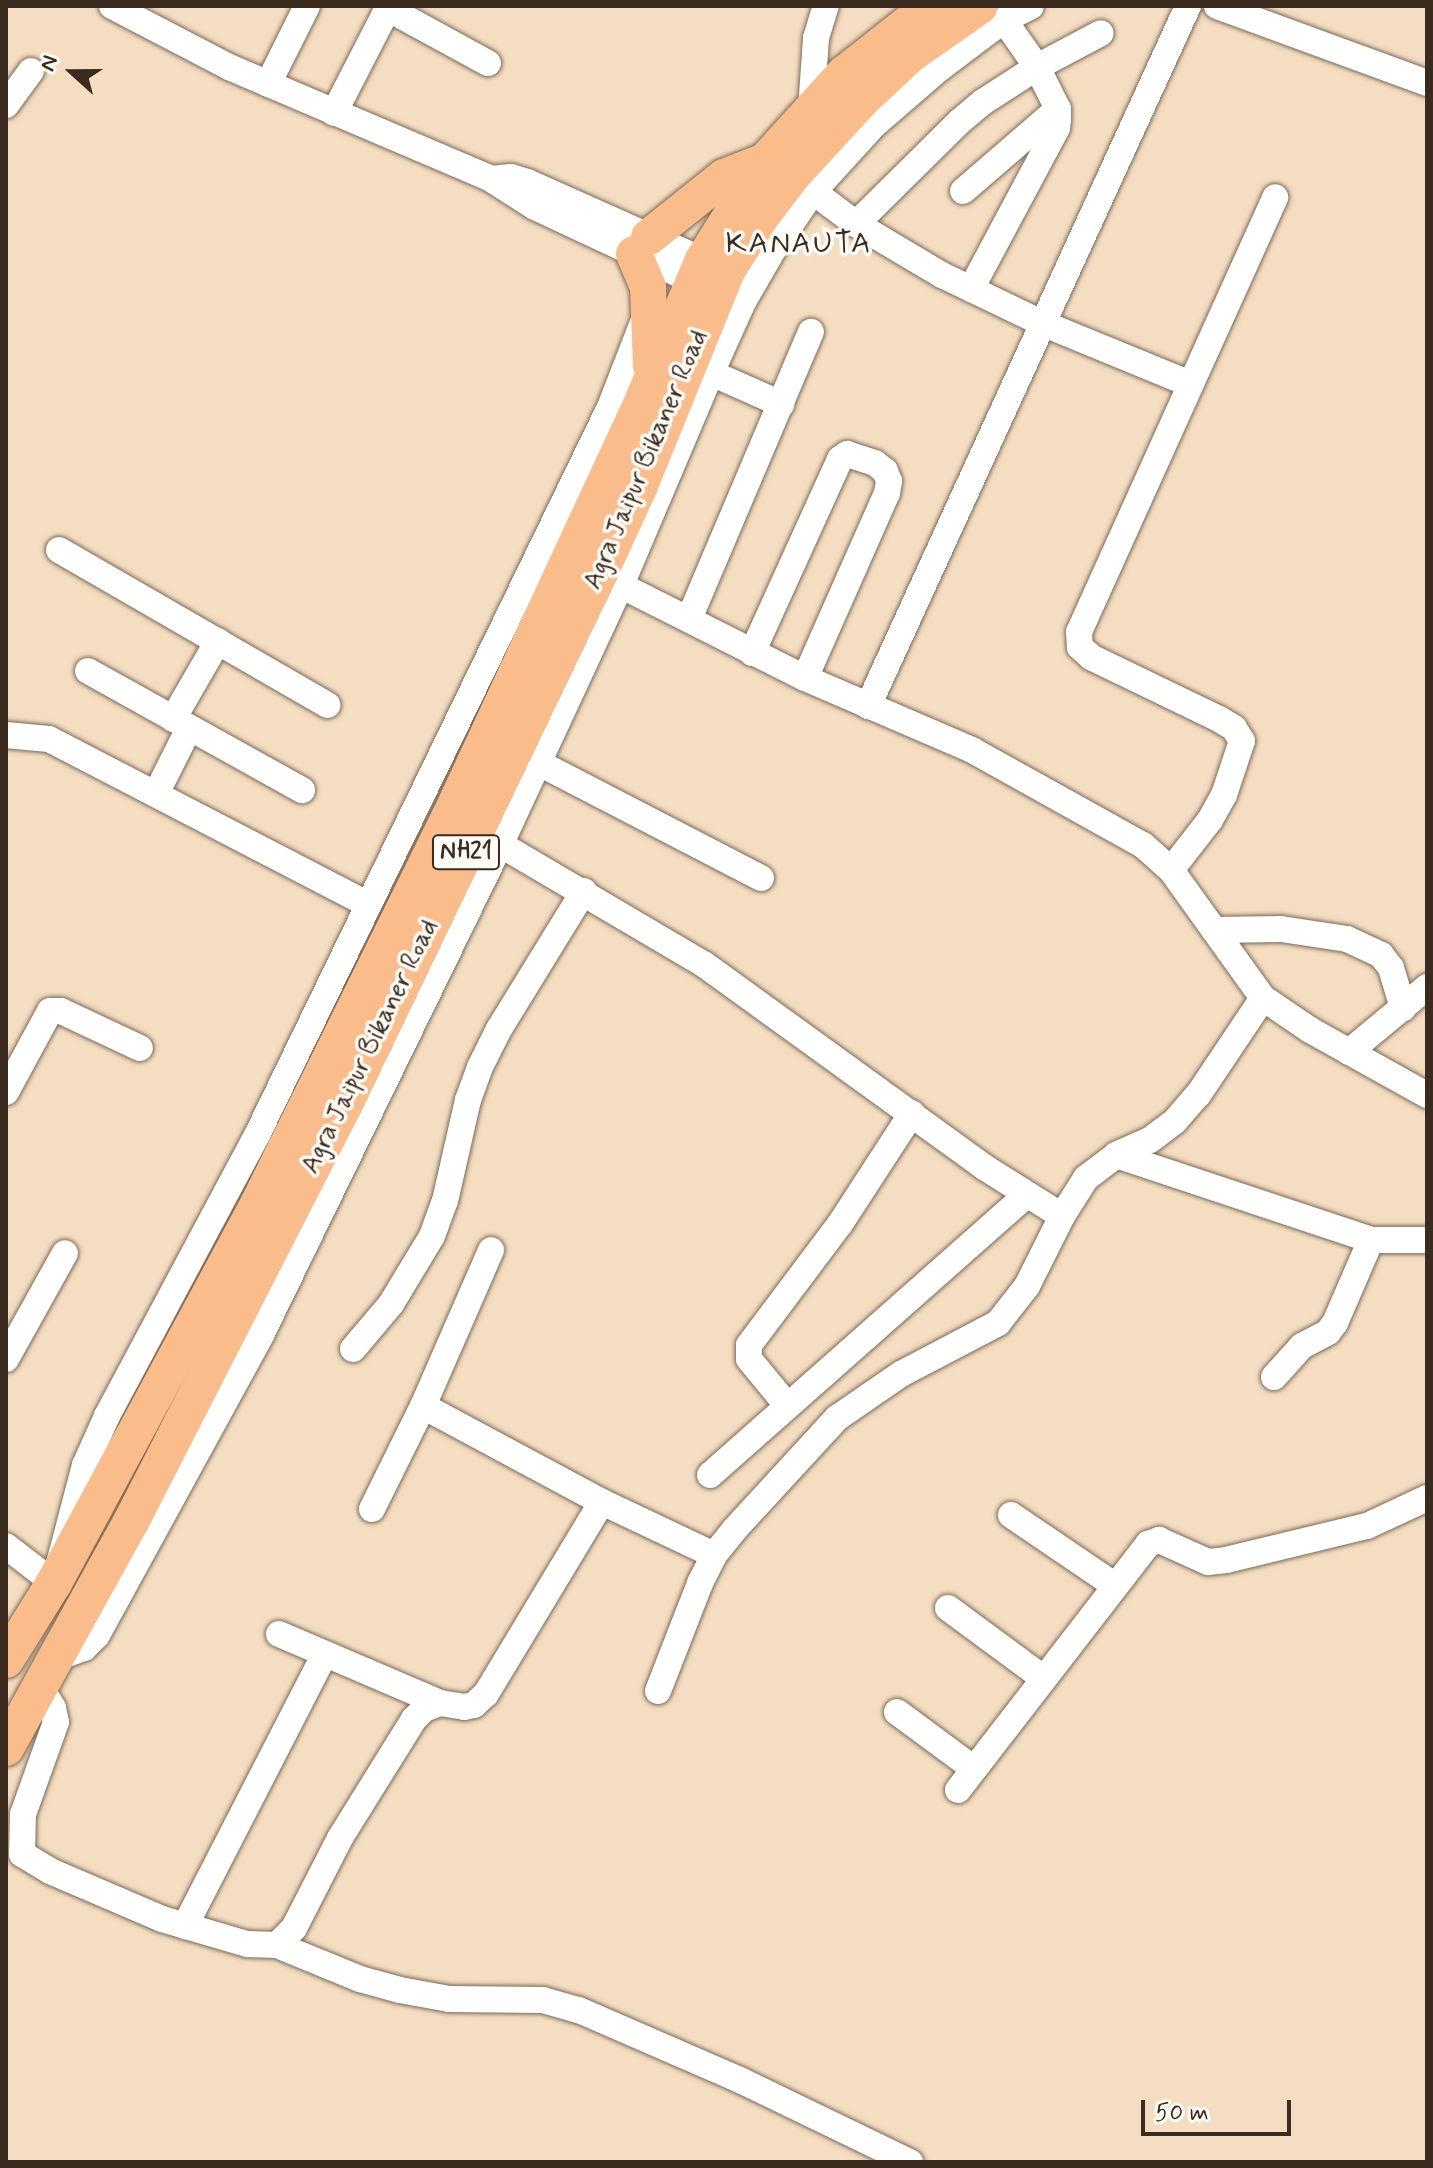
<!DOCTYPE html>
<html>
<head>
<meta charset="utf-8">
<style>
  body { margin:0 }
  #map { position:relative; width:1433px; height:2168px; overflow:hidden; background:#f4ddc0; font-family:Mynerve,sans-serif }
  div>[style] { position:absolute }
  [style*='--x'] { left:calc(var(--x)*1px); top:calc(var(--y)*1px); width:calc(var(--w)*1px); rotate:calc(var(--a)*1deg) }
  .roads { filter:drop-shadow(0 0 2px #7c6957) drop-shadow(0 0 2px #7c6957) }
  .minor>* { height:26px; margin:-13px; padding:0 13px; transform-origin:13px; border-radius:13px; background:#fff }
  .highway>* { height:36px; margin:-18px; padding:0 18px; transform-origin:18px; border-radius:18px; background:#f9bc8a }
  span { translate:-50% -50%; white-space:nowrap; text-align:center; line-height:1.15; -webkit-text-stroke:7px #fdfcf7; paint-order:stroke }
  .shield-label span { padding:2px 6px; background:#fdfcf7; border:2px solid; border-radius:6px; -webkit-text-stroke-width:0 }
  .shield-label { font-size:24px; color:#3b2a1e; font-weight:700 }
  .street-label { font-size:26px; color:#3b2a1e }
  .quarter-label { font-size:30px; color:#3b2a1e; letter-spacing:2px }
  .frame { position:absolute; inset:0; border:8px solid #3b2a1e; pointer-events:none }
  .north { position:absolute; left:32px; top:32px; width:80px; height:80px; -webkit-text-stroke:6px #fdfcf7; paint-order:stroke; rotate:291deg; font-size:22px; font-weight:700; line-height:32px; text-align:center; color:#3b2a1e }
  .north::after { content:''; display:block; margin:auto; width:28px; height:36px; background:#3b2a1e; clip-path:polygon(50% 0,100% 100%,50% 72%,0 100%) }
  .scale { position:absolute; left:1141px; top:2100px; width:150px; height:36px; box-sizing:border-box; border:4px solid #3b2a1e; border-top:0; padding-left:10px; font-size:24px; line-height:28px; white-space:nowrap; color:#3b2a1e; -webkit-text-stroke:6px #fdfcf7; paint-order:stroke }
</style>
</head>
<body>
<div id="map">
  <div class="roads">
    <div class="minor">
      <div style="--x:112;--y:6;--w:132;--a:27.5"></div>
      <div style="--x:229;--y:67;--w:285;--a:23.1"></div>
      <div style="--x:491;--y:179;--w:52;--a:32.5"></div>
      <div style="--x:535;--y:207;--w:191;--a:25.1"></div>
      <div style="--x:1217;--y:6;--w:224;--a:20.1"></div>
      <div style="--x:387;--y:8;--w:115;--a:28.6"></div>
      <div style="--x:268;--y:84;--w:87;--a:-63.4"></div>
      <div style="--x:6;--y:105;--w:42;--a:-53.7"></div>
      <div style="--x:811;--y:110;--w:72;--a:-86"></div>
      <div style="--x:816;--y:38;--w:34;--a:-73"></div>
      <div style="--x:334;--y:113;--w:120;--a:-62.8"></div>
      <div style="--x:491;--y:179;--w:20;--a:-6"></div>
      <div style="--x:511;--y:177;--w:17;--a:17"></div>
      <div style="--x:527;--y:182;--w:207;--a:24"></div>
      <div style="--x:799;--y:181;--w:71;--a:37"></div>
      <div style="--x:856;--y:224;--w:100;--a:30.7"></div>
      <div style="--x:942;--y:275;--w:113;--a:25.7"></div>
      <div style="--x:1044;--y:324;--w:158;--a:22.3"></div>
      <div style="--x:963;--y:191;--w:125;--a:-40.8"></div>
      <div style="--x:856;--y:224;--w:145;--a:-44.7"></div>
      <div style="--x:959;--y:122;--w:31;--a:-40"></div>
      <div style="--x:983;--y:102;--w:64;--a:-32.9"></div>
      <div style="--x:1037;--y:67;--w:72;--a:-28"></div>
      <div style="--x:971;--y:289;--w:183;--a:-61.9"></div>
      <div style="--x:1057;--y:128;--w:9;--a:-84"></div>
      <div style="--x:1058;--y:119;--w:10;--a:-90"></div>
      <div style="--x:1058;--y:109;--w:47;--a:-116.6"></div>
      <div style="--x:1037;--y:67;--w:57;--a:-125.1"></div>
      <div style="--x:711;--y:373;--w:77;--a:23.9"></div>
      <div style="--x:59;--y:550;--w:310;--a:30"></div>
      <div style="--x:608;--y:579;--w:220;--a:26.7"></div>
      <div style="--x:805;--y:678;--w:182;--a:23.3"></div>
      <div style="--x:972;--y:750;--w:196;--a:29.1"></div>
      <div style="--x:1143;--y:845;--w:38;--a:42"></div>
      <div style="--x:1171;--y:870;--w:158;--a:54.3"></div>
      <div style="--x:1263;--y:998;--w:57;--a:34.2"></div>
      <div style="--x:1310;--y:1030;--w:134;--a:29.1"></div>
      <div style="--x:689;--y:619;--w:312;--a:-67"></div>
      <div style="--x:752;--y:653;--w:213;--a:-65.6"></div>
      <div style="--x:840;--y:459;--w:9;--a:-36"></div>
      <div style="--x:847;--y:454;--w:29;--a:18"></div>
      <div style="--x:875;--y:463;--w:13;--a:39"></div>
      <div style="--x:885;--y:471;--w:11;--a:68"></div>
      <div style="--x:889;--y:481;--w:12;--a:99"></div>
      <div style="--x:887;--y:493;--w:202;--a:113.9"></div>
      <div style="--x:88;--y:671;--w:245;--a:29.1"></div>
      <div style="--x:868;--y:706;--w:770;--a:-65.43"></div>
      <div style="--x:173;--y:719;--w:90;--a:-60"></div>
      <div style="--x:6;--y:735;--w:43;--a:5.3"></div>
      <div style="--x:49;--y:739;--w:360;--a:27.4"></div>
      <div style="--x:539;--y:763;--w:250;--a:27.4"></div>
      <div style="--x:156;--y:794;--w:74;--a:-63.4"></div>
      <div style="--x:486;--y:836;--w:254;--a:30.5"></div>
      <div style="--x:705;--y:965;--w:344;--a:35.9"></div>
      <div style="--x:984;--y:1167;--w:92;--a:32.1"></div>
      <div style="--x:1062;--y:1216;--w:45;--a:-57.7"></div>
      <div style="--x:1086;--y:1178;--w:38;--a:-37"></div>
      <div style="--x:1116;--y:1155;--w:37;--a:-24"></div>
      <div style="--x:1150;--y:1140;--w:31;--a:-37"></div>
      <div style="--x:1175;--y:1121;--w:35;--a:-49"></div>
      <div style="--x:1198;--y:1095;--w:117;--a:-56.2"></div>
      <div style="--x:1171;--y:870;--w:63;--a:-52"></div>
      <div style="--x:1210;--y:820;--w:29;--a:-61"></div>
      <div style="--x:1224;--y:795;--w:57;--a:-71.6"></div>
      <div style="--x:1242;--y:741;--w:15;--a:-122"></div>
      <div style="--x:1234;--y:728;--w:17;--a:-149"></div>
      <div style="--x:1219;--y:719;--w:142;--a:-154.2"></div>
      <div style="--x:1091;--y:657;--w:15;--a:-138"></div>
      <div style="--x:1080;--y:647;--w:15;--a:-94"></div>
      <div style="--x:1079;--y:632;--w:477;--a:-65.7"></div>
      <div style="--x:1214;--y:930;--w:67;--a:-0.9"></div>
      <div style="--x:1281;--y:929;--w:67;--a:8.6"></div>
      <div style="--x:1347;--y:939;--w:38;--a:25"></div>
      <div style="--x:1381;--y:955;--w:16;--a:52"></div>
      <div style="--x:1391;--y:968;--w:42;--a:73.3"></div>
      <div style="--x:1349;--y:1052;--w:102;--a:-39.8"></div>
      <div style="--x:6;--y:1092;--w:92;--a:-61.5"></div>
      <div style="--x:50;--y:1011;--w:11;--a:0"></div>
      <div style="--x:61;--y:1011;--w:87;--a:25.1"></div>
      <div style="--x:1116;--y:1155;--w:269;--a:18.4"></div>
      <div style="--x:1371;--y:1240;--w:56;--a:0"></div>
      <div style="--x:353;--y:1349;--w:59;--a:-49.8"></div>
      <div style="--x:391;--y:1304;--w:79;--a:-58.9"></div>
      <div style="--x:432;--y:1236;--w:37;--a:-70"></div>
      <div style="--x:445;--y:1201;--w:104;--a:-77.2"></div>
      <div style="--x:468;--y:1100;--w:35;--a:-70"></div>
      <div style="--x:480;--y:1067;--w:42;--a:-63.4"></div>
      <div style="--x:499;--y:1029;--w:162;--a:-58.4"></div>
      <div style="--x:6;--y:1359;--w:121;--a:-60.9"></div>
      <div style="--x:1274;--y:1377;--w:42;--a:-47.9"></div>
      <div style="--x:1302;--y:1346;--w:30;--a:-28"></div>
      <div style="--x:1328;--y:1332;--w:11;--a:-52"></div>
      <div style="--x:1335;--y:1323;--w:90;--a:-66.6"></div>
      <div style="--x:786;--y:1404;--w:58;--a:-129.4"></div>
      <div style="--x:749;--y:1359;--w:14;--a:-90"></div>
      <div style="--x:749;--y:1345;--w:151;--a:-53.1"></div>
      <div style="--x:840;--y:1224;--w:132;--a:-57"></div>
      <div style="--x:423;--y:1406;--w:203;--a:28.2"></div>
      <div style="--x:602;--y:1502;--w:124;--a:25.3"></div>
      <div style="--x:710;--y:1475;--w:421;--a:-41.5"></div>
      <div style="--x:372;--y:1509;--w:115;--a:-63.7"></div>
      <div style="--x:423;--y:1406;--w:170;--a:-66.4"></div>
      <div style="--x:1011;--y:1515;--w:125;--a:34.2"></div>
      <div style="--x:6;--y:1546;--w:61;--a:37.6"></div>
      <div style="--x:54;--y:1583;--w:122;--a:-75.3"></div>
      <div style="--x:85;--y:1465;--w:54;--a:-65.8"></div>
      <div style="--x:107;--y:1416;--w:319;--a:-61.9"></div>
      <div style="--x:257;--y:1135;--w:809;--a:-64.13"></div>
      <div style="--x:610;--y:407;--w:97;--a:-68.7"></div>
      <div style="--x:948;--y:1608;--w:118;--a:36.4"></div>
      <div style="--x:279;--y:1634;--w:175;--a:23.2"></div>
      <div style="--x:59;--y:1657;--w:27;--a:-20"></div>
      <div style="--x:84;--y:1648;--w:18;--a:-45"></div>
      <div style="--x:97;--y:1635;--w:342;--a:-61.3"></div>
      <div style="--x:261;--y:1335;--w:547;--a:-64"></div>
      <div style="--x:501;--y:843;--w:285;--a:-65.1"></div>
      <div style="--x:621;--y:585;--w:230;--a:-67"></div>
      <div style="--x:711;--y:373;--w:78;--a:-65.7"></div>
      <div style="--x:743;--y:302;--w:60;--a:-60"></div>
      <div style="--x:773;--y:250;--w:69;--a:-55.6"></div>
      <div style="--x:812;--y:193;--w:91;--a:-47.7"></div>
      <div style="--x:873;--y:126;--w:89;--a:-40.9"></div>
      <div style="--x:940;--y:68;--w:80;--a:-36.9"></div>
      <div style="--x:1004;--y:20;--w:30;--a:-27"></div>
      <div style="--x:41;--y:1688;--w:23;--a:59"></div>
      <div style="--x:53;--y:1708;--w:14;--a:78"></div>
      <div style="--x:56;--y:1722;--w:98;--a:109.7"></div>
      <div style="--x:23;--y:1814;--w:40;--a:91.4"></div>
      <div style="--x:22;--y:1854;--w:33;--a:31"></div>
      <div style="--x:50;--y:1871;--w:122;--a:23.2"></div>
      <div style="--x:162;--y:1919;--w:89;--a:16.4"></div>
      <div style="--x:247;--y:1944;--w:30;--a:2"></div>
      <div style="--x:277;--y:1945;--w:24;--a:-45"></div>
      <div style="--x:294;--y:1928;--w:101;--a:-62.9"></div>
      <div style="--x:340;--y:1838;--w:140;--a:-58.1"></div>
      <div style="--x:414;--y:1719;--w:14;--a:-45"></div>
      <div style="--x:424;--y:1709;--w:17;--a:-21"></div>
      <div style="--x:440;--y:1703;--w:24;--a:9"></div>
      <div style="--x:464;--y:1707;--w:10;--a:-11"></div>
      <div style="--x:474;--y:1705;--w:16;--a:-43"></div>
      <div style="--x:486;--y:1694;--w:224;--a:-58.9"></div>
      <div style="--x:658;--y:1691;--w:116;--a:-68.7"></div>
      <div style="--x:700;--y:1583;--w:31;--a:-63"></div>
      <div style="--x:714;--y:1555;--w:32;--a:-51"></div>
      <div style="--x:734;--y:1530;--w:152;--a:-47.4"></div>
      <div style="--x:837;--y:1418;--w:78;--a:-34.5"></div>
      <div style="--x:901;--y:1374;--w:110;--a:-27.7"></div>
      <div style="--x:998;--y:1323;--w:47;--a:-51.9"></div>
      <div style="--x:1027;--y:1286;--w:78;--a:-63.4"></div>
      <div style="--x:897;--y:1712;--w:96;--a:36.5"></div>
      <div style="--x:958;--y:1790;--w:311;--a:-52.3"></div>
      <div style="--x:1148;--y:1544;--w:12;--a:-20"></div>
      <div style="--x:1159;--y:1540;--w:54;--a:24.2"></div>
      <div style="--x:1208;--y:1562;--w:18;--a:-6"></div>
      <div style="--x:1226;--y:1560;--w:145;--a:-13.6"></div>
      <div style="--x:1367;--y:1526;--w:66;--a:-25"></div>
      <div style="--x:185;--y:1926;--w:305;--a:-62.8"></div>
      <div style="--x:277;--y:1945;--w:90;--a:22.3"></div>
      <div style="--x:360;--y:1979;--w:41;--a:15.4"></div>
      <div style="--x:400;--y:1990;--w:50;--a:10.4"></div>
      <div style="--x:449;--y:1999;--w:94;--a:0.6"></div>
      <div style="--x:543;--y:2000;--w:37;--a:16"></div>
      <div style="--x:579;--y:2010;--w:176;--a:23.5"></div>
      <div style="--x:740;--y:2080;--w:189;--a:25.8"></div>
    </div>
    <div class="highway">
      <div style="--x:649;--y:237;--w:96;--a:-38.7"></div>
      <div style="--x:724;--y:177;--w:44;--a:-21.3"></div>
      <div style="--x:634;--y:254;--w:36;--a:67"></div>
      <div style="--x:648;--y:287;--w:79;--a:87.8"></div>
      <div style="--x:6;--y:1660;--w:91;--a:-58.1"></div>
      <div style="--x:54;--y:1583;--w:430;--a:-61.7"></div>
      <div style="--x:258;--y:1204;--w:431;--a:-63.7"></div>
      <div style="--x:449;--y:818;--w:464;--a:-65.1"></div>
      <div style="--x:644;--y:397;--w:149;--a:-66.7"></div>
      <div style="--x:703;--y:260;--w:117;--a:-57.9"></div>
      <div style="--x:765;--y:161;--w:118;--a:-47.8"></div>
      <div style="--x:844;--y:74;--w:110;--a:-38.3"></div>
      <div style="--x:6;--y:1748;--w:260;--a:-61.1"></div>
      <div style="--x:132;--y:1520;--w:465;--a:-62.9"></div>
      <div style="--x:344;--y:1106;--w:589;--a:-64.35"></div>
      <div style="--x:599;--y:575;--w:96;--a:-65.3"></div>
      <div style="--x:639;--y:488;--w:234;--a:-67.9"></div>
      <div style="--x:727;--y:271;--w:64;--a:-57.8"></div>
      <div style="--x:761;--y:217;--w:53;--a:-52.7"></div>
      <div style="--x:793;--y:175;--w:102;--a:-47.4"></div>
      <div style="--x:862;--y:100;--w:66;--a:-43.2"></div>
      <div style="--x:910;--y:55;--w:85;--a:-35"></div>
    </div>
  </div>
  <div class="shield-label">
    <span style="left:466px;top:852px">NH21</span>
  </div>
  <div class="street-label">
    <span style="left:647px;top:460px;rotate:-67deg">Agra Jaipur Bikaner Road</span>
    <span style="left:371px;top:1047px;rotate:-64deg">Agra Jaipur Bikaner Road</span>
  </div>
  <div class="quarter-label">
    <span style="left:799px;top:244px">KANAUTA</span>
  </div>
  <div class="frame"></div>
  <div class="north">N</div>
  <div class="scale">50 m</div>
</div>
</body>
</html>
